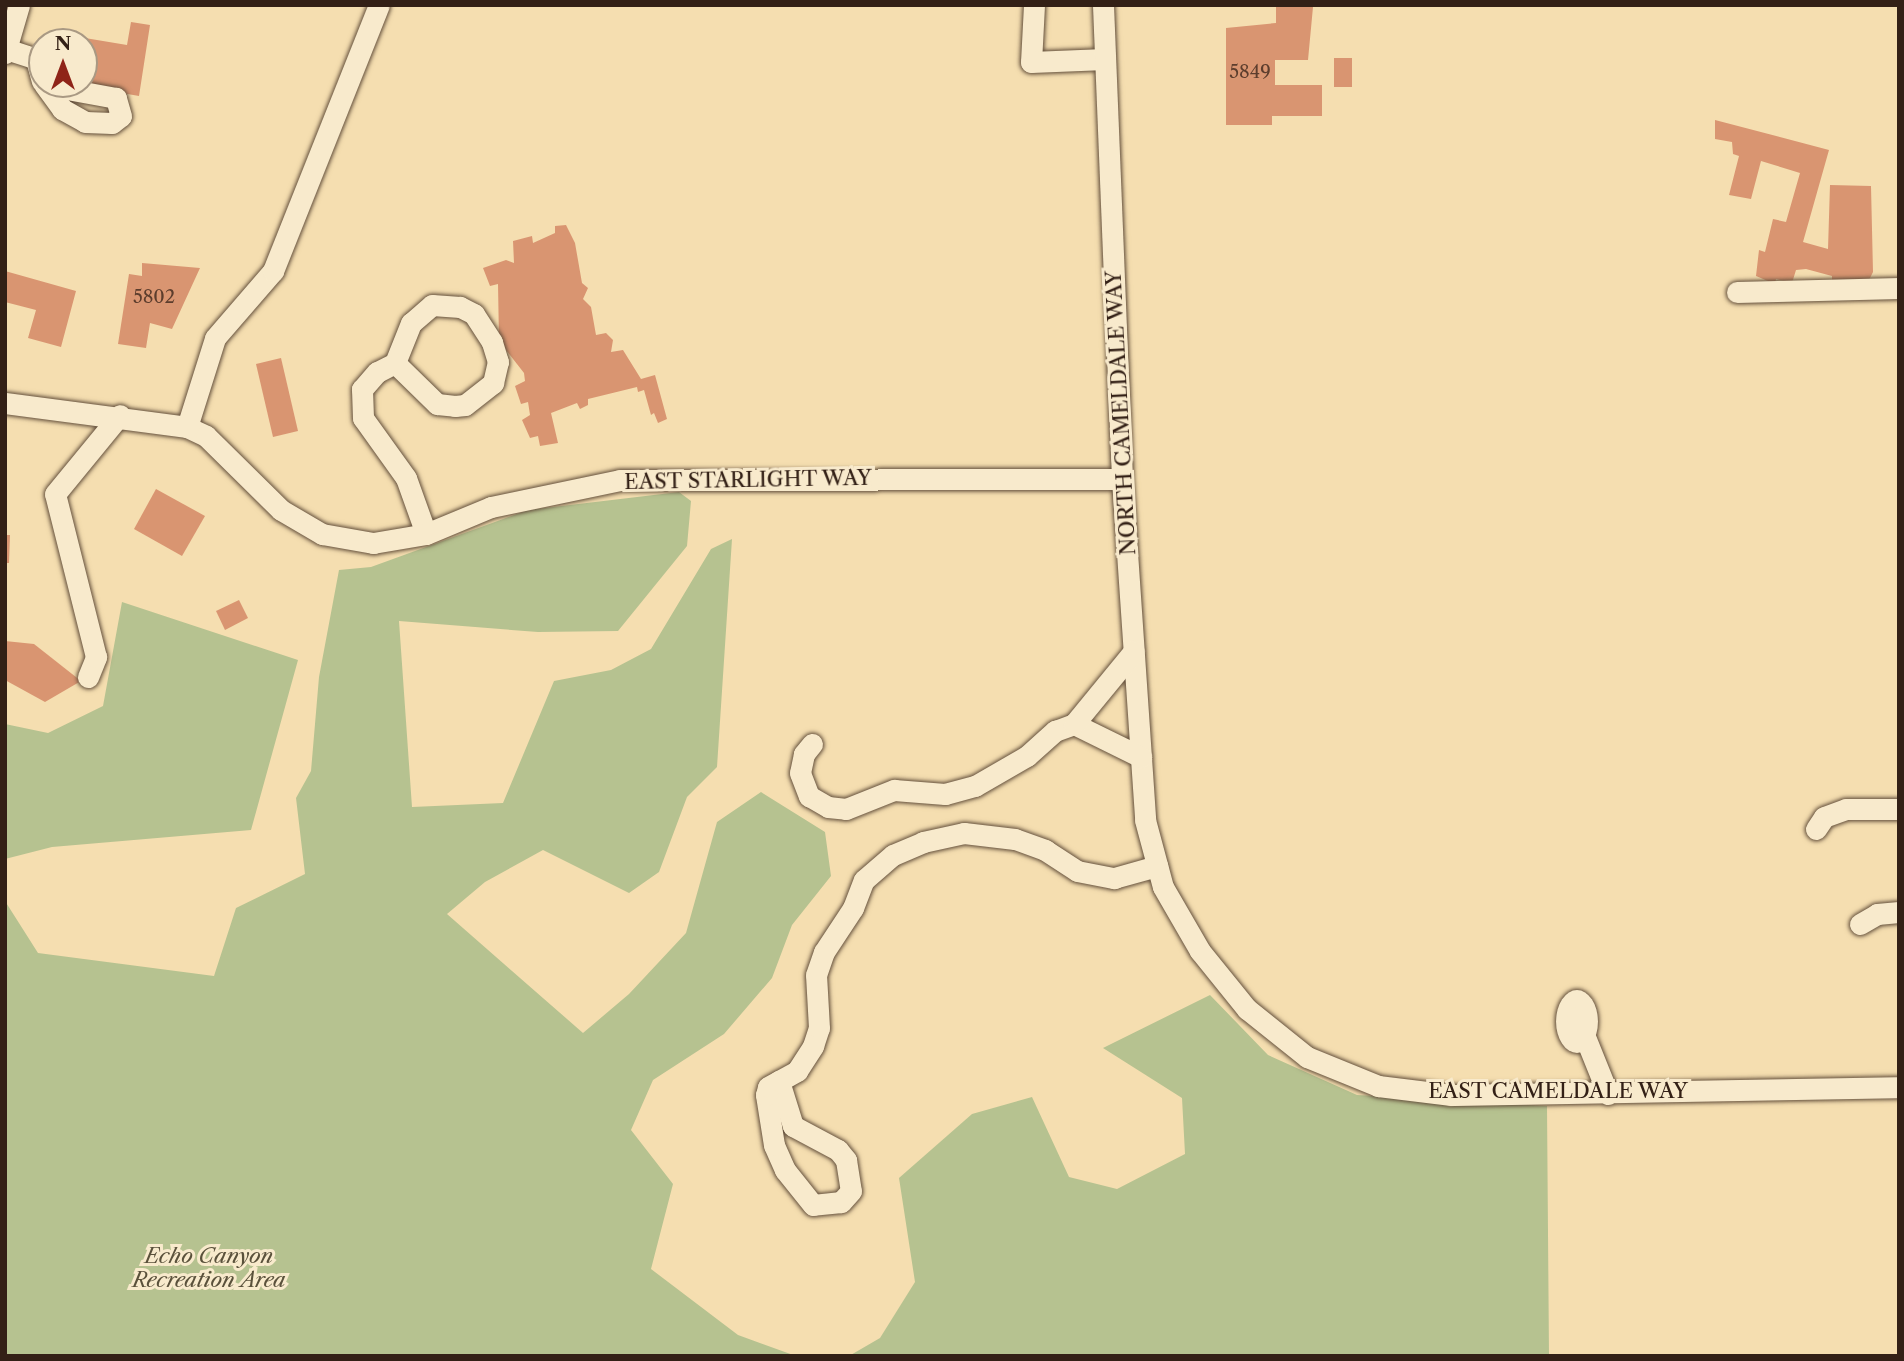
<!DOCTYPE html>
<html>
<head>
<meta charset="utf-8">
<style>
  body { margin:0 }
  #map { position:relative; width:1904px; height:1361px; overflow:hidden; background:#f5deb0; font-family:"Libre Caslon Text",serif }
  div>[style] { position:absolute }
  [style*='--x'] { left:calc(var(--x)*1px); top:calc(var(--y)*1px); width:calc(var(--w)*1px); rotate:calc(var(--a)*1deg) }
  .green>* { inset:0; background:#b6c290 }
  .building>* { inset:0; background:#d99571 }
  .roads { filter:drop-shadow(0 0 2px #64503c) drop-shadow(0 0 2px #64503c) }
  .minor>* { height:21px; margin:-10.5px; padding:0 10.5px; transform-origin:10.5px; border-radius:10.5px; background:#f8eacc }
  .minor>.ring { margin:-10.5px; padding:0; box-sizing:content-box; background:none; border:21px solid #f8eacc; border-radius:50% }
  span { translate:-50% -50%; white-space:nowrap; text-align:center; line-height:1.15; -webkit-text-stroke:6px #f8eacc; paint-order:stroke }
  .number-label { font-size:18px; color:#5c3d2d }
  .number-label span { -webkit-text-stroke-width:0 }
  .street-label { font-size:21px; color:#332016 }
  .park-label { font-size:21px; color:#5a513b; font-style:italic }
  .frame { position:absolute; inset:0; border:7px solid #332016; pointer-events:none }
  .north { position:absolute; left:28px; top:28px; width:70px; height:70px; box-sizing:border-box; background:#f8eacc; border:2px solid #a99983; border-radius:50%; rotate:0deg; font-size:19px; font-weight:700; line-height:28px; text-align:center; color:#332016 }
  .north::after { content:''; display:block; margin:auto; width:24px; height:32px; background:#8f2418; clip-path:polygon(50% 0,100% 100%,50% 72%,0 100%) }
</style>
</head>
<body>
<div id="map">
  <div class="green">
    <div style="clip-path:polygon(679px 492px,691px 501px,687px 546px,618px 631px,538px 632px,399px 621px,412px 807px,503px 803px,554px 681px,611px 670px,651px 649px,711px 549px,732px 539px,717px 767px,687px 797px,659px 872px,629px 893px,543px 850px,485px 882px,447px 914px,583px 1033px,629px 994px,686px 933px,717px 822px,761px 792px,825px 832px,831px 876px,792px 925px,772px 978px,724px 1034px,653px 1080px,631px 1130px,673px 1184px,651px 1269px,738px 1335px,796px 1356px,5px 1356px,5px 901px,38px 953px,214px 976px,236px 908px,305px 874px,296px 798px,311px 771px,319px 677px,339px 570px,371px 567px,528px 510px)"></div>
    <div style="clip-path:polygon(122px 602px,298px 660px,251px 830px,52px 847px,5px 859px,5px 724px,48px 733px,103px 706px)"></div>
    <div style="clip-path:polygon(1210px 995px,1268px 1055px,1357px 1095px,1547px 1106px,1549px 1356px,849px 1356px,880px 1338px,915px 1282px,899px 1178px,972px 1114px,1032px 1097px,1069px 1177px,1117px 1189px,1185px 1154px,1182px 1098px,1103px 1048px)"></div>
  </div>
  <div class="building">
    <div style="clip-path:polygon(1276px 7px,1313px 7px,1308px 60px,1275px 60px,1275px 85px,1322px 85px,1322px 116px,1272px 116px,1272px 125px,1226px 125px,1226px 28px,1276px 23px)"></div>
    <div style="clip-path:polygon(131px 22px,150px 25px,139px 96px,76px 85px,84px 84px,85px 38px,127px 45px)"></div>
    <div style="clip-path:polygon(1334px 58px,1352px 58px,1352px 87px,1334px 87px)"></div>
    <div style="clip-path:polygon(1715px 120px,1829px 150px,1803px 242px,1828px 249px,1830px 185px,1871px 186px,1873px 272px,1869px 280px,1832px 281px,1832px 276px,1806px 269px,1796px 270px,1792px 283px,1776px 279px,1775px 284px,1756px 276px,1759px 250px,1765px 252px,1773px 219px,1786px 222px,1800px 173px,1761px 161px,1751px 199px,1729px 195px,1739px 156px,1733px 154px,1732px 142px,1715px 139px)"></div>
    <div style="clip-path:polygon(566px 225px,575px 243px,582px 283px,588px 288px,583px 299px,591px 307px,596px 335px,606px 333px,613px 340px,611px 352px,623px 350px,641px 379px,655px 375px,667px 419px,658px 423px,654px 413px,651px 415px,644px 390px,638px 392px,637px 387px,588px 399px,588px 405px,580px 409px,577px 403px,551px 413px,558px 443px,540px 446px,538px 436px,530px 438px,522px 420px,530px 415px,528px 402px,521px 404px,515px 386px,525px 381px,524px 373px,499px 341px,498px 284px,490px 286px,483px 268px,506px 260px,514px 263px,513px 241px,532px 236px,533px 243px,555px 233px,555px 226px)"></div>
    <div style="clip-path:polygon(142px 263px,200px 268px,172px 329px,150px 323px,146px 348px,118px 344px,129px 274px,142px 276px)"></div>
    <div style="clip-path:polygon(5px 271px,76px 291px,61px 347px,28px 338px,36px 310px,5px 302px)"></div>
    <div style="clip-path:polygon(281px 358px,298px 431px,273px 437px,256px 364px)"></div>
    <div style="clip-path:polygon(156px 489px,205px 516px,182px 556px,134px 529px)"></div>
    <div style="clip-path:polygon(5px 535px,10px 535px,9px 563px,5px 563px)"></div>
    <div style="clip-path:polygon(239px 600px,248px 618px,225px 630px,216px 611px)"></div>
    <div style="clip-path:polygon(5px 641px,34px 644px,81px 681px,45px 702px,5px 680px)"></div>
  </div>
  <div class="roads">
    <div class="minor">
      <div style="--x:1034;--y:5;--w:57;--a:93"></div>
      <div style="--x:1031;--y:62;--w:74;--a:-2.3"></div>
      <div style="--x:1103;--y:5;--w:474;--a:87.7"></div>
      <div style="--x:1122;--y:479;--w:342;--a:86.1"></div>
      <div style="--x:1145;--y:820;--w:69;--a:75"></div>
      <div style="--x:1163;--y:887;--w:74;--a:60"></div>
      <div style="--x:1200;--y:951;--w:75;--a:51"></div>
      <div style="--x:1247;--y:1009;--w:77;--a:38.7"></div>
      <div style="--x:1307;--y:1057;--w:77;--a:22.2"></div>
      <div style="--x:1378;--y:1086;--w:74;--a:7"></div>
      <div style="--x:1451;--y:1095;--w:448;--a:-1"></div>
      <div style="--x:6;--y:49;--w:32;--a:18"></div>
      <div style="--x:36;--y:59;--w:23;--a:75"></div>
      <div style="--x:5;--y:53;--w:50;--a:-73.7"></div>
      <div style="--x:44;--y:84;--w:31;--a:54"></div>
      <div style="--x:62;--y:109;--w:26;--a:29"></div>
      <div style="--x:85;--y:122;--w:27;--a:2"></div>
      <div style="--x:112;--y:123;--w:11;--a:-38"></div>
      <div style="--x:121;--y:116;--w:19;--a:-106"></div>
      <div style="--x:116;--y:98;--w:50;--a:-169.6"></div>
      <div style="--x:67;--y:89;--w:17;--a:177"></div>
      <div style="--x:1737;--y:292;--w:162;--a:-1.4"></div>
      <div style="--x:395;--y:363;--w:59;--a:44.3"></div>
      <div style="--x:437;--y:404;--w:18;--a:6"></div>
      <div style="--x:455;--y:406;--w:10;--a:-6"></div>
      <div style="--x:465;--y:405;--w:36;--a:-38"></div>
      <div style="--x:493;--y:383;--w:22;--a:-77"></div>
      <div style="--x:498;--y:362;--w:21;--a:-107"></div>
      <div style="--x:492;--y:342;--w:33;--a:-123"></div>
      <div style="--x:474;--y:314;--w:16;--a:-153"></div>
      <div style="--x:460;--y:307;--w:28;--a:-176"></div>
      <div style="--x:432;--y:305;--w:28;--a:139"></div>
      <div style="--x:411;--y:323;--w:43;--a:111.8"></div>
      <div style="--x:395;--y:363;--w:20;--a:153"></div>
      <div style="--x:377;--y:372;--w:23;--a:131"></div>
      <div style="--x:362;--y:389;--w:29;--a:88"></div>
      <div style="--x:363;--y:418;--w:74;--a:54.4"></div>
      <div style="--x:406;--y:478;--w:59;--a:70.3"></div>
      <div style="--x:5;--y:403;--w:184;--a:7.5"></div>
      <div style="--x:187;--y:427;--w:21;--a:25"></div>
      <div style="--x:206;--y:436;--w:105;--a:44.6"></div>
      <div style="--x:281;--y:510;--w:48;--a:30.3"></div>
      <div style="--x:322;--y:534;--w:52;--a:10"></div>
      <div style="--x:373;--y:543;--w:54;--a:-9.6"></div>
      <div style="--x:426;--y:534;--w:70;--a:-22.6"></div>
      <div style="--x:491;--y:507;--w:132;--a:-11.8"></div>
      <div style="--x:620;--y:480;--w:502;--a:-0.11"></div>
      <div style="--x:187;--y:427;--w:93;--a:-72.5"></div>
      <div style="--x:215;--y:338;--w:89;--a:-49.1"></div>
      <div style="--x:273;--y:271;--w:286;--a:-68.3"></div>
      <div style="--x:88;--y:677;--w:22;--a:-68"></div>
      <div style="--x:96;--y:657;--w:168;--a:-104.1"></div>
      <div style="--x:55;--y:494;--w:102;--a:-50.6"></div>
      <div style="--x:1074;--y:724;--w:75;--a:26.2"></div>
      <div style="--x:812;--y:744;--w:13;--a:129"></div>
      <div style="--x:804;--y:754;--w:19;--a:102"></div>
      <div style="--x:800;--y:773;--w:25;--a:69"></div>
      <div style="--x:809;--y:796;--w:22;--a:30"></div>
      <div style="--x:828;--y:807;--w:18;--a:6"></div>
      <div style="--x:846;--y:809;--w:52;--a:-21.6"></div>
      <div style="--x:894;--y:790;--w:51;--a:4.5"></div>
      <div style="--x:945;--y:794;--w:31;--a:-15"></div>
      <div style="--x:975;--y:786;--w:60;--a:-30"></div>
      <div style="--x:1027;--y:756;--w:38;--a:-42"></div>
      <div style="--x:1055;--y:731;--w:20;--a:-20"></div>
      <div style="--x:1074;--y:724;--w:94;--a:-50.6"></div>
      <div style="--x:1816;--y:829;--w:14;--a:-56"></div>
      <div style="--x:1824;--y:817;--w:23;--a:-20"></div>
      <div style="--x:1846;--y:809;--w:53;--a:0"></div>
      <div style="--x:1860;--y:924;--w:20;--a:-30"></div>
      <div style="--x:1877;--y:914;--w:22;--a:-5"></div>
      <div class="ring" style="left:1566px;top:1000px;width:-3px;height:-3px"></div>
      <div style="--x:1577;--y:1017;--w:83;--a:68.1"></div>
      <div style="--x:779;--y:1081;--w:47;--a:72.7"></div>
      <div style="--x:793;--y:1126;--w:51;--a:28.1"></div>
      <div style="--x:838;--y:1150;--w:13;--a:51"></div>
      <div style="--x:846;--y:1160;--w:31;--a:81"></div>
      <div style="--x:851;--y:1191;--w:15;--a:132"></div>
      <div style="--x:841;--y:1202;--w:28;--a:174"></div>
      <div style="--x:813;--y:1205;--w:45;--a:-128.7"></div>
      <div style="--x:785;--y:1170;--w:27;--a:-114"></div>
      <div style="--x:774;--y:1145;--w:51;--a:-99.1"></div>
      <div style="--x:766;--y:1095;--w:8;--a:-76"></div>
      <div style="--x:768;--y:1087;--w:13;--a:-29"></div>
      <div style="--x:779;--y:1081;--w:21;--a:-29"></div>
      <div style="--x:797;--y:1071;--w:30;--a:-57"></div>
      <div style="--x:813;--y:1046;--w:19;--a:-72"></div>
      <div style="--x:819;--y:1028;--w:53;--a:-93.2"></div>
      <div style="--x:816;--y:975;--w:24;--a:-71"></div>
      <div style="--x:824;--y:952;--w:53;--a:-56.6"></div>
      <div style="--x:853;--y:908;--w:30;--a:-69"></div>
      <div style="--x:864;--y:880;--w:38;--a:-41"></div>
      <div style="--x:893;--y:855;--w:33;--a:-23"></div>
      <div style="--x:923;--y:842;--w:42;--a:-12.4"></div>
      <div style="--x:964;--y:833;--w:51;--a:6.7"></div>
      <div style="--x:1015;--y:839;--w:32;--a:20"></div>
      <div style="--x:1045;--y:850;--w:38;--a:33"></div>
      <div style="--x:1077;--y:871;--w:38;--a:11"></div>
      <div style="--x:1114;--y:878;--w:45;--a:-15.6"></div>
    </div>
  </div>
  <div class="number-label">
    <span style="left:1250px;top:72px">5849</span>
    <span style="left:154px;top:297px">5802</span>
  </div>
  <div class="street-label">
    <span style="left:1121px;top:413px;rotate:-93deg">NORTH CAMELDALE WAY</span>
    <span style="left:748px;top:480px;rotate:-1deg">EAST STARLIGHT WAY</span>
    <span style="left:1558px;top:1091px">EAST CAMELDALE WAY</span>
  </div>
  <div class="park-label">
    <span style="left:209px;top:1268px">Echo Canyon<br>Recreation Area</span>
  </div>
  <div class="frame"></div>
  <div class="north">N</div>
</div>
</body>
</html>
